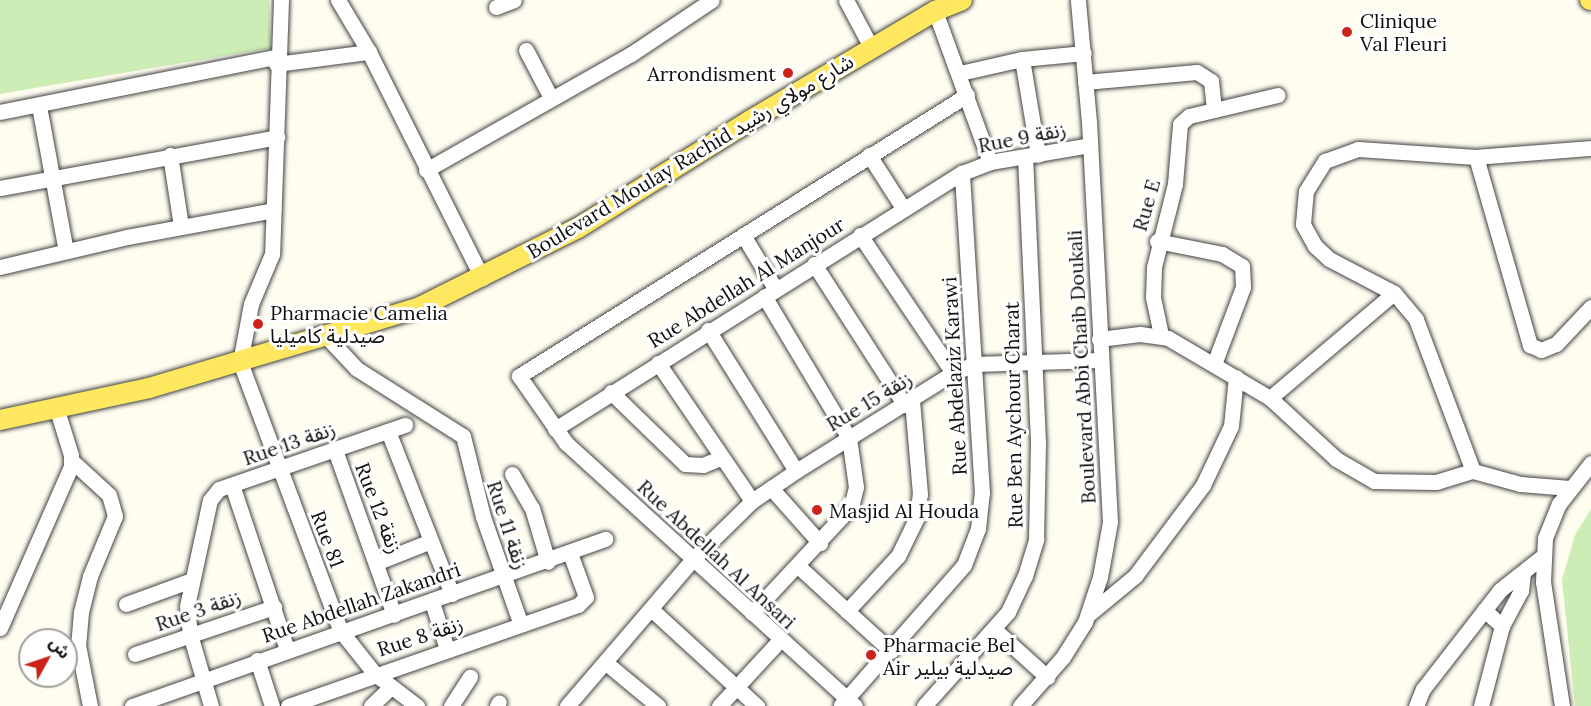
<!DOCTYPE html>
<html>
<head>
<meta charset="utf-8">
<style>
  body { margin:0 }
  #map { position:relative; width:1591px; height:706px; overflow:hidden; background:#fffdf0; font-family:Lora,"Noto Sans Arabic",serif }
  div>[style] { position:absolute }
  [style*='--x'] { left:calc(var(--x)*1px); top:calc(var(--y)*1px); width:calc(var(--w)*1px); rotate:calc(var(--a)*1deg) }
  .green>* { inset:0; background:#ceedb6 }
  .roads { filter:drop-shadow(0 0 2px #424242) drop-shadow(0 0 2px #424242) }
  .minor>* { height:15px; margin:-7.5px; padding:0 7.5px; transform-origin:7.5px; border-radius:7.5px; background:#fff }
  .major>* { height:20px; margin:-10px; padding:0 10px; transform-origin:10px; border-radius:10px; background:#ffe760 }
  .dots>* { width:16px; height:16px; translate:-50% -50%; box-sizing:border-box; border:3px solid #fff; border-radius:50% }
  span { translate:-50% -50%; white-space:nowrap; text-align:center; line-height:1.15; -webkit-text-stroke:6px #fff; paint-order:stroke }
  .poi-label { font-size:20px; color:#0f0f0f }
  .left { translate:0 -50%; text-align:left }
  .right { translate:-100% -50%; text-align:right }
  .street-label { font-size:20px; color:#0f0f0f }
  .north { position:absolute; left:18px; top:628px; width:60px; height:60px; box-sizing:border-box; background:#fff; border:2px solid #9f9f9f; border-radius:50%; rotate:50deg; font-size:16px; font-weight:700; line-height:24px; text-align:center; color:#0f0f0f }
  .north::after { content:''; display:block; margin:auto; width:21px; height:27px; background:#cb221a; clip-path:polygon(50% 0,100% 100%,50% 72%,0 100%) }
</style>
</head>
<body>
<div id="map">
  <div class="green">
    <div style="clip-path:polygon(0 0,269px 0,271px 48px,0 94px)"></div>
    <div style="clip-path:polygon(1591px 509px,1591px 706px,1575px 706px,1562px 580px,1575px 535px)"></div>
  </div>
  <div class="roads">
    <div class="minor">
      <div style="--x:281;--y:0;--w:254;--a:92"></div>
      <div style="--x:272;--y:254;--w:54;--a:112.8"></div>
      <div style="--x:251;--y:304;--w:59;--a:100.7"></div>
      <div style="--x:240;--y:362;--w:286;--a:69.5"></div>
      <div style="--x:340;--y:630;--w:56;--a:51.5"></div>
      <div style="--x:375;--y:674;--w:53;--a:37.3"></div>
      <div style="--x:338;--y:0;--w:61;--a:59.2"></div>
      <div style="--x:369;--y:52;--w:253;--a:63.4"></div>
      <div style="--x:846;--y:0;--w:55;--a:62"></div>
      <div style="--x:496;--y:7;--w:19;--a:-21"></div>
      <div style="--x:935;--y:11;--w:161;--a:70"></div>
      <div style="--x:526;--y:50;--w:54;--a:62.5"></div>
      <div style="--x:1022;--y:59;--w:97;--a:80.5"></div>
      <div style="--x:276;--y:64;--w:94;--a:-7.4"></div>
      <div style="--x:960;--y:73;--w:64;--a:-12.7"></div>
      <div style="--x:1022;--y:59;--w:62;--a:-5.5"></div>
      <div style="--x:1085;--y:82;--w:112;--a:-5.1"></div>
      <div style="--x:1197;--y:72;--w:17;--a:33"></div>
      <div style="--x:1211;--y:81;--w:29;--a:84"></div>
      <div style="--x:39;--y:106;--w:147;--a:79.5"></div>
      <div style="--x:0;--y:112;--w:281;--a:-11.3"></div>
      <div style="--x:170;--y:155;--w:72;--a:81.2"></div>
      <div style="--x:869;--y:155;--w:63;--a:57.3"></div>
      <div style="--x:1476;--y:157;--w:196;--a:74"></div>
      <div style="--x:1530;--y:345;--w:12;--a:24"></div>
      <div style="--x:1541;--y:350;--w:16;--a:-22"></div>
      <div style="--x:1556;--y:344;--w:51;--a:-46.6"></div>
      <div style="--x:426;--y:170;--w:236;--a:-29.5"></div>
      <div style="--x:631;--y:54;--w:97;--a:-33.7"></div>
      <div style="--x:0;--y:188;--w:282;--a:-10.4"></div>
      <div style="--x:743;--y:235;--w:62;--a:58.9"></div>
      <div style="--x:860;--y:235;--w:166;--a:56"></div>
      <div style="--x:1157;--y:241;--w:66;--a:11.3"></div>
      <div style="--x:1222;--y:254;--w:23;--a:31"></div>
      <div style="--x:1242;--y:266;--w:21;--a:87"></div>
      <div style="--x:1243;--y:287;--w:82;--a:110.6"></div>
      <div style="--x:814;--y:264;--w:168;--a:57.2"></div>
      <div style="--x:0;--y:267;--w:130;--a:-13.3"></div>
      <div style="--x:127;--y:237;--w:149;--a:-10.4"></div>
      <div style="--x:708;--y:330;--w:166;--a:58"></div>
      <div style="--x:1161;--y:335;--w:39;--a:-102"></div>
      <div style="--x:1153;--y:297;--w:30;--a:-88"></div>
      <div style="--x:1154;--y:267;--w:86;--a:-75.8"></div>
      <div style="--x:1175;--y:184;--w:60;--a:-85.2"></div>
      <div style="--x:1180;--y:124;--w:12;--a:-42"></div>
      <div style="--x:1189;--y:116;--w:91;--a:-13.3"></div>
      <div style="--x:326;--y:336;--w:45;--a:46.8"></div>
      <div style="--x:357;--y:369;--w:125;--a:32.3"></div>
      <div style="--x:463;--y:436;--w:83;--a:76.1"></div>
      <div style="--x:483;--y:517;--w:114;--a:70.6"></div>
      <div style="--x:1099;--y:339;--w:41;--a:-7"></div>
      <div style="--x:1140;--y:334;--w:28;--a:8"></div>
      <div style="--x:1168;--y:338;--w:118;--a:30.5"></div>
      <div style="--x:1270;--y:398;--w:90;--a:42.7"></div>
      <div style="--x:1336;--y:459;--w:44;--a:30.1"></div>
      <div style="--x:1374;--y:481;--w:62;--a:0.9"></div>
      <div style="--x:1436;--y:482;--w:39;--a:-17"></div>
      <div style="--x:1473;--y:471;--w:49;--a:15.5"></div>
      <div style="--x:1520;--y:484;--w:50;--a:4.6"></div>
      <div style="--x:658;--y:363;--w:167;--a:55.7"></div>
      <div style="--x:611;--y:392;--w:103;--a:44.2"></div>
      <div style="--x:685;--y:464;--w:18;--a:3"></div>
      <div style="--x:703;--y:465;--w:18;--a:-22"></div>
      <div style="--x:1270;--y:398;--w:162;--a:-40.3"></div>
      <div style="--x:555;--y:429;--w:481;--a:-32.2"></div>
      <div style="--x:962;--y:173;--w:30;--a:-21"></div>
      <div style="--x:990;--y:162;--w:101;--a:-9.6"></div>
      <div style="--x:388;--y:431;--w:175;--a:68.6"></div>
      <div style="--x:335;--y:450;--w:175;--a:70.3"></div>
      <div style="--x:72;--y:461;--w:50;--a:42.6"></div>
      <div style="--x:109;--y:495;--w:22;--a:74"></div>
      <div style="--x:115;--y:516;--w:65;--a:112.6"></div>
      <div style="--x:90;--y:576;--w:37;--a:104"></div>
      <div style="--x:81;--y:612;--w:33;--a:95"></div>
      <div style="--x:78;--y:645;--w:62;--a:78.9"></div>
      <div style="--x:1473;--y:471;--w:162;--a:-110.6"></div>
      <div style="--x:1416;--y:319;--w:34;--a:-130"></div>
      <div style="--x:1394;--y:293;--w:73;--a:-152.4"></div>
      <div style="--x:1329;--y:259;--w:19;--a:-137"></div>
      <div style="--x:1315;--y:246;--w:25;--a:-119"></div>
      <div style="--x:1303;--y:224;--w:33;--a:-85"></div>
      <div style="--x:1306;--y:191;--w:36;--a:-58"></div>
      <div style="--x:1325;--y:161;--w:35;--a:-20"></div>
      <div style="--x:1358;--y:149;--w:118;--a:3.9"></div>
      <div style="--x:1476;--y:157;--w:115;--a:-4.5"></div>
      <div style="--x:512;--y:474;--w:39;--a:60"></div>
      <div style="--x:532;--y:508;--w:56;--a:73.5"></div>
      <div style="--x:232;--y:485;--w:173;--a:71.5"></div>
      <div style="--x:771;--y:488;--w:74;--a:48.3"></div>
      <div style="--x:378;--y:562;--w:57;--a:-21.6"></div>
      <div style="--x:797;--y:565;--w:68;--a:42.6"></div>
      <div style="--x:432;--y:602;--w:49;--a:72.3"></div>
      <div style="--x:126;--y:604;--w:70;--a:-20"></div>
      <div style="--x:651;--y:609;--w:144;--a:42.5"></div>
      <div style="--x:752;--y:613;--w:145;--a:-47"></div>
      <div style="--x:851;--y:507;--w:21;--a:-76"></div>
      <div style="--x:856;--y:487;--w:49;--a:-98.1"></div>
      <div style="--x:849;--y:438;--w:165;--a:-120.9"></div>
      <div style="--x:1089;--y:614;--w:60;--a:-39.6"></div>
      <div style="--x:1135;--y:576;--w:114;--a:-53.2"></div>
      <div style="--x:1203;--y:485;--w:65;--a:-64.6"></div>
      <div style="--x:1231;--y:426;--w:49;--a:-84.2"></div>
      <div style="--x:1502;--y:626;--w:40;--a:-62"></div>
      <div style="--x:1521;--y:591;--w:18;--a:-84"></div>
      <div style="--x:0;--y:628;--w:177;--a:-66.3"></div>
      <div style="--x:71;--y:466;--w:11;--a:-90"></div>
      <div style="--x:71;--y:455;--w:47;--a:-107.3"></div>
      <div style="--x:994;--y:629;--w:72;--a:42.2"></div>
      <div style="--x:891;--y:651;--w:59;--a:-137.7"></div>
      <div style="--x:847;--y:611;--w:75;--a:-47.2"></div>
      <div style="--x:898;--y:556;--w:43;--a:-64"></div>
      <div style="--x:917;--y:517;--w:23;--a:-83"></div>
      <div style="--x:920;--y:494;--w:93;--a:-94.9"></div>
      <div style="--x:135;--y:654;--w:147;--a:-18.7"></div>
      <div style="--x:257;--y:660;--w:48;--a:71.9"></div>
      <div style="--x:605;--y:662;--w:69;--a:39.7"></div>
      <div style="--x:841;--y:705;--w:186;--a:-48.7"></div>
      <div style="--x:964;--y:565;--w:39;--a:-69"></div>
      <div style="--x:978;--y:529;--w:36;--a:-84"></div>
      <div style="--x:982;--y:493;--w:321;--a:-93.6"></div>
      <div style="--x:132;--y:706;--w:502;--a:-19.45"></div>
      <div style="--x:211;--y:706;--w:75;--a:-106.3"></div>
      <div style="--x:190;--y:634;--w:28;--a:-96"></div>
      <div style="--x:187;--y:606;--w:108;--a:-77.8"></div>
      <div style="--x:210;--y:500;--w:14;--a:-51"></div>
      <div style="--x:219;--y:489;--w:197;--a:-19"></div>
      <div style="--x:288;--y:706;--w:307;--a:-19.2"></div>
      <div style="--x:578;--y:605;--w:11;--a:-45"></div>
      <div style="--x:586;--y:597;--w:47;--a:-110"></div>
      <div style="--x:371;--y:706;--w:28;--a:-44"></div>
      <div style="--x:451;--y:706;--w:35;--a:-57"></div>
      <div style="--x:497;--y:706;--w:4;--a:-63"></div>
      <div style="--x:567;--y:706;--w:195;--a:-49.4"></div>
      <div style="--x:694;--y:558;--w:81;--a:-44.5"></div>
      <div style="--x:752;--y:501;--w:53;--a:-34.3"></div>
      <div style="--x:796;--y:471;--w:185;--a:-32"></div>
      <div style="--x:953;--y:373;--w:23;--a:-23"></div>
      <div style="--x:974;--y:364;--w:125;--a:-1.8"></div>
      <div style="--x:719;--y:706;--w:90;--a:-47.3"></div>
      <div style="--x:855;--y:706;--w:391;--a:-137.7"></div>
      <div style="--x:566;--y:443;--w:82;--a:-125"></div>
      <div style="--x:519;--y:376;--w:529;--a:-32.1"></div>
      <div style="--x:924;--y:706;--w:126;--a:-48.2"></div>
      <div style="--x:1008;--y:612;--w:40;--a:-65"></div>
      <div style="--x:1025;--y:576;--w:39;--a:-73"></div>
      <div style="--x:1036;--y:539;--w:97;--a:-88.8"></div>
      <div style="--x:1038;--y:442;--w:285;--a:-92.6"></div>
      <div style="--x:1020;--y:706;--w:65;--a:-48.7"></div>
      <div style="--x:1063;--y:657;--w:41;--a:-57.8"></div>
      <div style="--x:1085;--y:622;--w:47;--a:-71.6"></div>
      <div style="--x:1100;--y:577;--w:56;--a:-79.7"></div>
      <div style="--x:1110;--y:522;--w:401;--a:-93"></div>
      <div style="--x:1089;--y:122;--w:122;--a:-95.2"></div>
      <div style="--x:1416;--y:706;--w:18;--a:-68"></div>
      <div style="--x:1423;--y:689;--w:125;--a:-52.1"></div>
      <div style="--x:1500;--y:590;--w:55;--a:-38.3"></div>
      <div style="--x:1481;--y:706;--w:83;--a:-75.3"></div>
      <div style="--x:1502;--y:626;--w:24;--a:-138"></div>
      <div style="--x:1562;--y:706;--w:125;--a:-98.7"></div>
      <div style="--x:1543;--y:582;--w:44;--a:-87.4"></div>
      <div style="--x:1545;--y:538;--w:37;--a:-68"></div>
      <div style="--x:1559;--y:504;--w:52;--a:-52"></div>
    </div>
    <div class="major">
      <div style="--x:1590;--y:0;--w:1;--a:0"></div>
      <div style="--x:0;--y:420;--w:152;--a:-12.1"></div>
      <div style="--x:149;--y:388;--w:283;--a:-16.6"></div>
      <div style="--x:420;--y:307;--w:177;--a:-26.6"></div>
      <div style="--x:578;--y:228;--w:202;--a:-32"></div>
      <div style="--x:749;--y:121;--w:216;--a:-30.6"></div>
      <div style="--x:935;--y:11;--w:29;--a:-22"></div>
    </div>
  </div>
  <div class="dots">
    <div style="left:1347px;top:32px;background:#cb221a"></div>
    <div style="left:788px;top:73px;background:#cb221a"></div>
    <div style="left:258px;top:324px;background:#cb221a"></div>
    <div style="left:817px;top:510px;background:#cb221a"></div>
    <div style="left:871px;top:655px;background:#cb221a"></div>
  </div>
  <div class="poi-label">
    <span class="left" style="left:1360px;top:32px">Clinique<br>Val Fleuri</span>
    <span class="right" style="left:776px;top:73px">Arrondisment</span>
    <span class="left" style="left:270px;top:324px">Pharmacie Camelia<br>صيدلية كاميليا</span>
    <span class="left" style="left:829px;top:510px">Masjid Al Houda</span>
    <span class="left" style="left:883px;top:656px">Pharmacie Bel<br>Air صيدلية بيلير</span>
  </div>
  <div class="street-label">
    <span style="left:1022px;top:137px;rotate:-11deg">Rue 9 زنقة</span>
    <span style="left:690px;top:156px;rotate:-31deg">Boulevard Moulay Rachid شارع مولاي رشيد</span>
    <span style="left:1146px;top:205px;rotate:-74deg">Rue E</span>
    <span style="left:746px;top:282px;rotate:-32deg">Rue Abdellah Al Manjour</span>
    <span style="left:1081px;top:367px;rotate:-93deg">Boulevard Abbi Chaib Doukali</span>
    <span style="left:954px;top:376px;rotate:-93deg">Rue Abdelaziz Karawi</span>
    <span style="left:869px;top:401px;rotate:-31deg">Rue 15 زنقة</span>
    <span style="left:1013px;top:415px;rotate:-91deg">Rue Ben Aychour Charat</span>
    <span style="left:289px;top:443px;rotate:-19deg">Rue 13 زنقة</span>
    <span style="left:379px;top:508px;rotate:69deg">Rue 12 زنقة</span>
    <span style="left:508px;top:525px;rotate:72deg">Rue 11 زنقة</span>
    <span style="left:328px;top:539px;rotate:69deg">Rue 81</span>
    <span style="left:717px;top:554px;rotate:43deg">Rue Abdellah Al Ansari</span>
    <span style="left:361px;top:602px;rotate:-19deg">Rue Abdellah Zakandri</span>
    <span style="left:198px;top:610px;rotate:-19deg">Rue 3 زنقة</span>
    <span style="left:420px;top:636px;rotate:-18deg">Rue 8 زنقة</span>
  </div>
  <div class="north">ش</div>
</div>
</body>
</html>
